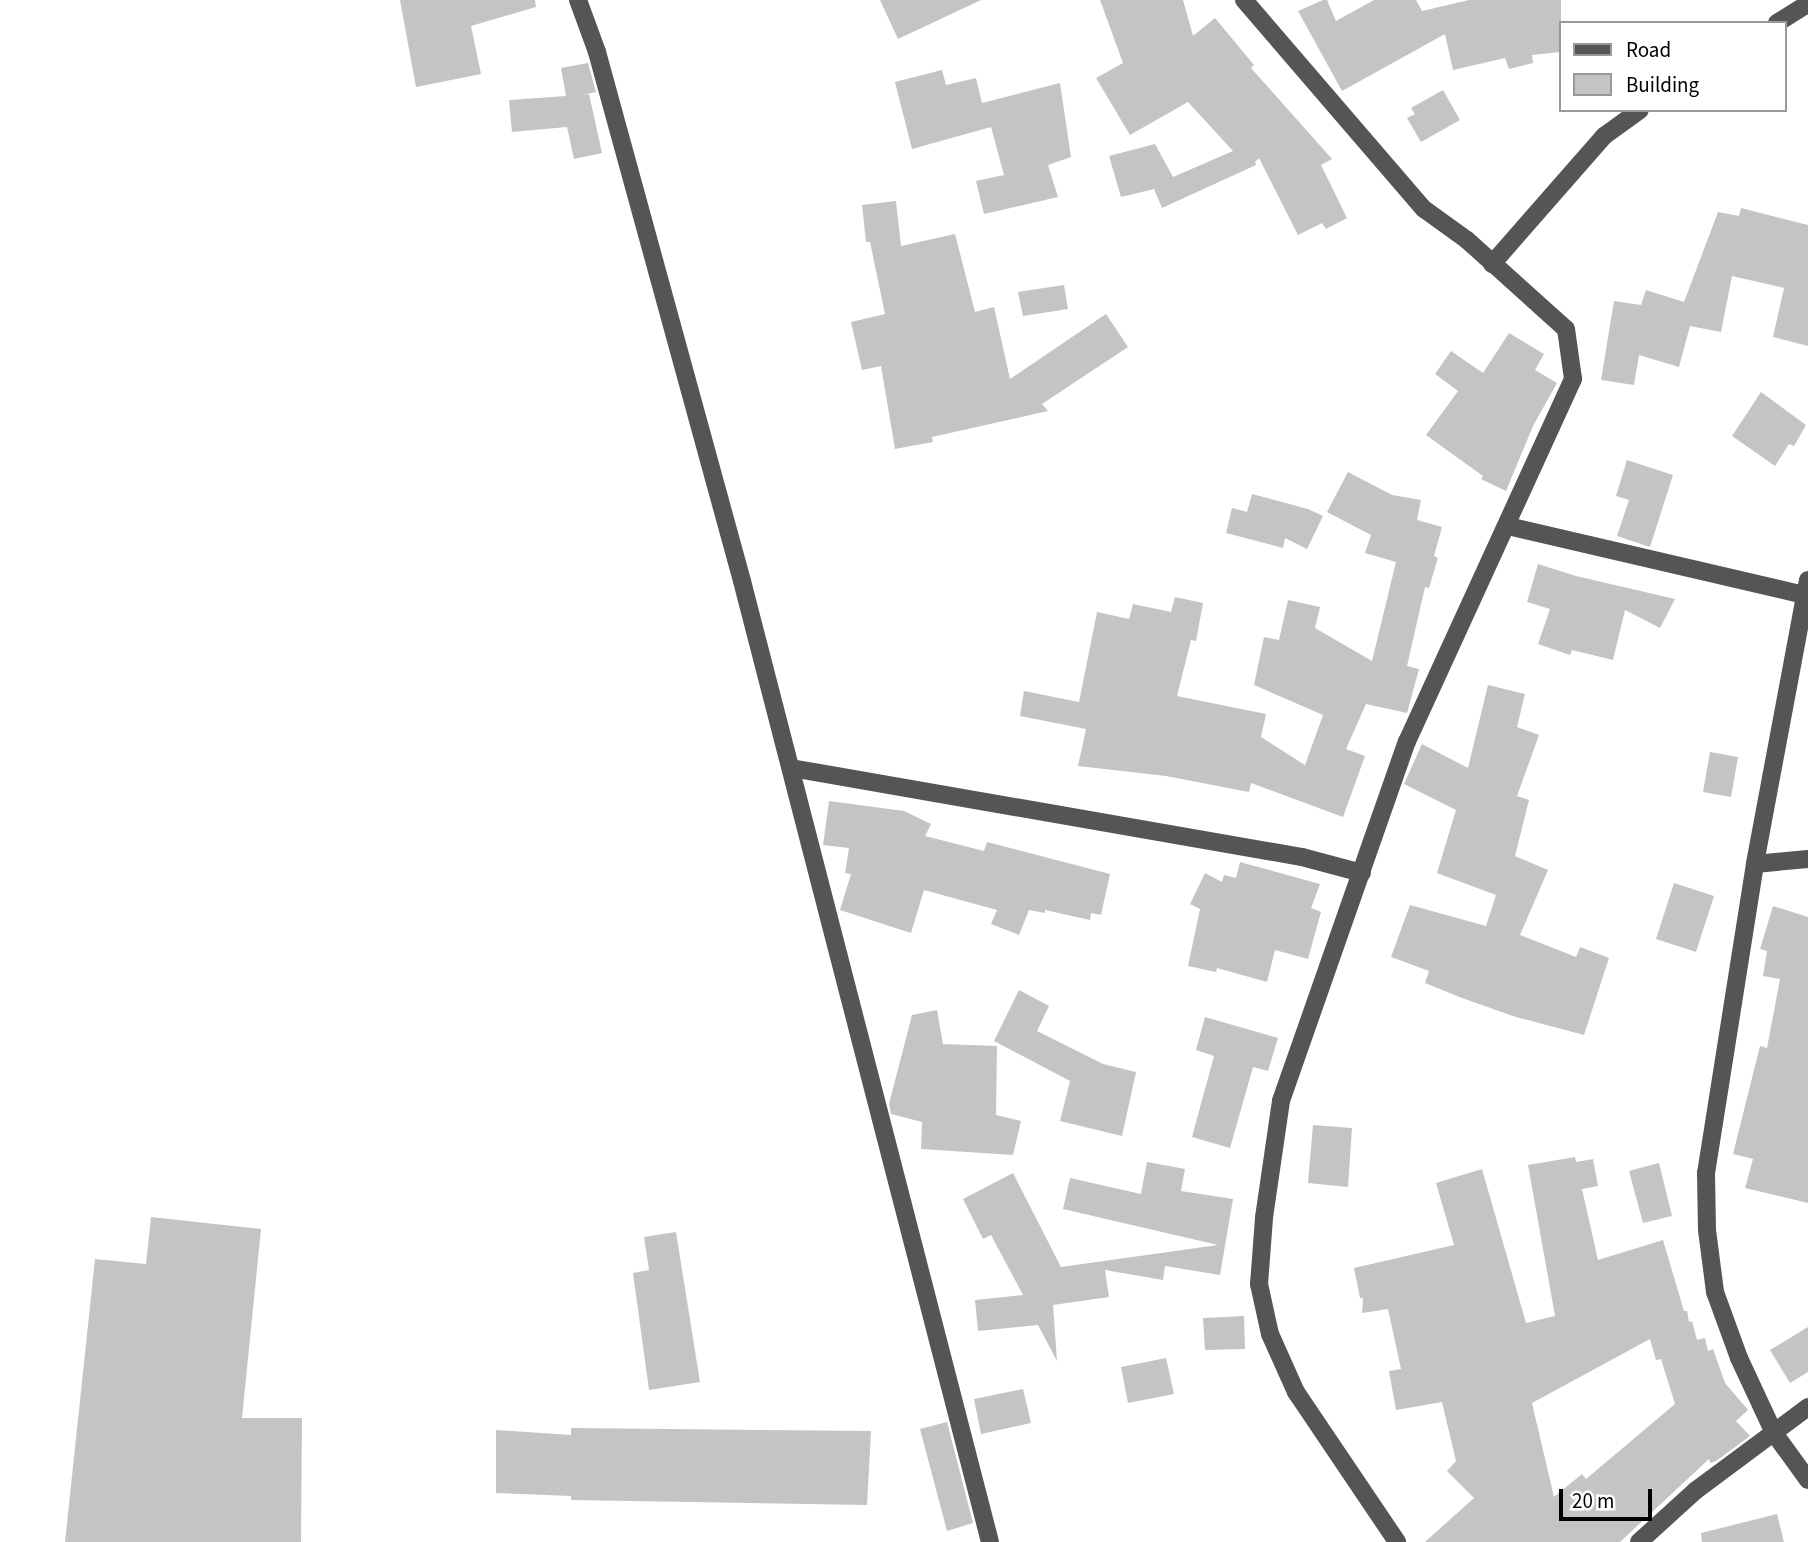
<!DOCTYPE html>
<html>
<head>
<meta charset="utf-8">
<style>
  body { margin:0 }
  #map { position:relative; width:1808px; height:1542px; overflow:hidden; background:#fff; font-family:"Source Sans 3",sans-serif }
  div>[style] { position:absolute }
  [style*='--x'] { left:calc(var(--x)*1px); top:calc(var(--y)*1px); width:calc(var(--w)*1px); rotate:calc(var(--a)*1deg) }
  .building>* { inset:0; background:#c4c4c4 }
  .minor>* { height:18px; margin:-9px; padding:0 9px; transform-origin:9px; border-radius:9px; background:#555 }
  span { translate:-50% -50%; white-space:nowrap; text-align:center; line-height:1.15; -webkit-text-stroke:5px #fff; paint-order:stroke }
  .legend { position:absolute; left:1559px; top:21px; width:228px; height:91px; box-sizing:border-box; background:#fff; border:2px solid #999; margin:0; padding:9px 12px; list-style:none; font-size:21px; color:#000 }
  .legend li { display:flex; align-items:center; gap:14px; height:35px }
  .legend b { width:35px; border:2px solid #999 }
  .scale { position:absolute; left:1559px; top:1489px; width:93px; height:32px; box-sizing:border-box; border:4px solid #000; border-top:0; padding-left:9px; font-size:21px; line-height:24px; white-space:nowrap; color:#000; -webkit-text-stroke:5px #fff; paint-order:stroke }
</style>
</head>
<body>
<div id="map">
  <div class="building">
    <div style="clip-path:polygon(400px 0,535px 0,536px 7px,471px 26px,481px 74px,416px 87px)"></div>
    <div style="clip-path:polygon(880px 0,981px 0,898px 39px)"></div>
    <div style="clip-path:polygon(1100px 0,1183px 0,1193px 36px,1215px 18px,1254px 65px,1251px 68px,1332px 159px,1321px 165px,1347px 218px,1326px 229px,1322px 223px,1298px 235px,1259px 158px,1255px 162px,1256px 165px,1162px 208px,1154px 189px,1121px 197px,1109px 156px,1155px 144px,1173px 177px,1233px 151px,1188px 102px,1130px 135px,1096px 78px,1123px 63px)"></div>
    <div style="clip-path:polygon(1323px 0,1327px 0,1336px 21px,1374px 0,1416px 0,1422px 11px,1469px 0,1561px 0,1561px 52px,1532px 55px,1533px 63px,1509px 69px,1505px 58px,1453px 70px,1445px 34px,1342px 91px,1298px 11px)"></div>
    <div style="clip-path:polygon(588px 63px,596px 92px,581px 95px,589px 94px,602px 153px,574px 159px,567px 127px,512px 132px,509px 100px,566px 96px,561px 68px)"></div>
    <div style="clip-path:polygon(942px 70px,946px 85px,976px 78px,982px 103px,1060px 83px,1071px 157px,1048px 165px,1058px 197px,984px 214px,976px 181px,1004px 175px,991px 127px,912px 149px,895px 82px)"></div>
    <div style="clip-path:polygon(1443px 90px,1460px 120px,1421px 142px,1407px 118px,1415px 114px,1411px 108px)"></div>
    <div style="clip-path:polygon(896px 201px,901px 246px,955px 234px,975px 312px,994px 307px,1010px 379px,1106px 314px,1128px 347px,1042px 404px,1048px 411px,932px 437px,933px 442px,895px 449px,881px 366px,862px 370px,851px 322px,885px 314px,870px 242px,866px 242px,862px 205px)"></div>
    <div style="clip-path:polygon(1741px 208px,1808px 225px,1808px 346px,1773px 337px,1784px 288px,1732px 276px,1721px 332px,1690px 326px,1679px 367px,1639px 355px,1634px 385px,1601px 380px,1614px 301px,1641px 305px,1646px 290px,1684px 302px,1718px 212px,1739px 216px)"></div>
    <div style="clip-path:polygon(1064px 285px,1068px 309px,1023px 316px,1018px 292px)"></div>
    <div style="clip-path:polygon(1509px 333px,1544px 354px,1535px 370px,1557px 383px,1533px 426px,1506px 491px,1481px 479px,1483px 476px,1426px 435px,1458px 391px,1435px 374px,1451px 351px,1483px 373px)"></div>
    <div style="clip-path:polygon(1761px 392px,1806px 425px,1794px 446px,1789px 444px,1775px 466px,1732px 436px)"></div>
    <div style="clip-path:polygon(1627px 460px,1673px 475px,1650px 547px,1617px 536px,1629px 500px,1616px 496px)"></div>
    <div style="clip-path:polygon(1348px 472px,1392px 495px,1421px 500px,1417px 520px,1442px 527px,1434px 556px,1438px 558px,1429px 588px,1425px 587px,1407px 666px,1419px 669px,1407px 713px,1366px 704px,1346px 749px,1365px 756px,1343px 817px,1251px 783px,1249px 792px,1166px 776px,1078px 766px,1086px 729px,1020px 716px,1024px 691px,1079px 702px,1097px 612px,1129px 619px,1133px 604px,1171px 612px,1175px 597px,1203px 603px,1196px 641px,1191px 640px,1177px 696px,1266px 714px,1261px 737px,1305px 765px,1323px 715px,1254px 685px,1264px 637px,1279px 640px,1288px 600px,1320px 607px,1315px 628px,1372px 661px,1396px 562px,1365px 553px,1371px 535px,1327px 512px)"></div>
    <div style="clip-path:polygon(1252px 494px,1308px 509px,1323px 516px,1307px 549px,1285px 538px,1283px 548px,1226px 533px,1232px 508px,1247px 512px)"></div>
    <div style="clip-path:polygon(1538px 564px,1576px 576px,1675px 599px,1660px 628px,1625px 610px,1613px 660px,1572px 650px,1570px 655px,1538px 644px,1550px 609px,1527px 602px)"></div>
    <div style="clip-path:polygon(1488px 685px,1525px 694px,1517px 727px,1539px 735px,1517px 796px,1529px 800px,1515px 856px,1548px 870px,1520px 935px,1576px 957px,1580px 947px,1609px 958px,1584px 1035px,1516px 1017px,1462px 998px,1425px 983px,1429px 971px,1391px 957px,1410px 905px,1486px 926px,1496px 895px,1437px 873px,1456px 810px,1404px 784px,1422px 744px,1468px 768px)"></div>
    <div style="clip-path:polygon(1710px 752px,1738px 757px,1731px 797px,1703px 792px)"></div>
    <div style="clip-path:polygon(829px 801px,904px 811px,931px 824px,925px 836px,984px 851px,987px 842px,1110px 874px,1101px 915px,1091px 913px,1090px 920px,1045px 910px,1045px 913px,1029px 910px,1019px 935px,991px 924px,997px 910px,924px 890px,911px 933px,840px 910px,851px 874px,845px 873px,849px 848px,823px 845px)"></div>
    <div style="clip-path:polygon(1240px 862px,1320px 884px,1311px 908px,1321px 912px,1308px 959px,1275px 950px,1267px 982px,1217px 968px,1216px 972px,1188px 966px,1200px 909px,1190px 904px,1205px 873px,1222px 882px,1224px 875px,1236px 878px)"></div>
    <div style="clip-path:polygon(1674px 883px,1714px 896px,1696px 952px,1656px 939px)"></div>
    <div style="clip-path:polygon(1773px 906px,1808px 917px,1808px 1203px,1745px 1188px,1753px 1159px,1733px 1154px,1760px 1046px,1767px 1048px,1780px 979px,1763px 976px,1767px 951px,1760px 949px)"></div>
    <div style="clip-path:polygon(1019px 990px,1049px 1006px,1037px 1031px,1103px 1064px,1136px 1072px,1122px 1136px,1060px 1121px,1070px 1081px,994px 1041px)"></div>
    <div style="clip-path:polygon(937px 1010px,943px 1044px,997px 1046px,996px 1115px,1021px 1121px,1013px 1155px,921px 1149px,922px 1122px,891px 1114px,889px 1104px,912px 1015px)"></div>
    <div style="clip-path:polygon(1205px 1017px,1278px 1038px,1268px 1071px,1253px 1067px,1230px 1148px,1192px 1137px,1214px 1056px,1196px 1050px)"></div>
    <div style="clip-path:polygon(1313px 1125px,1352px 1128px,1348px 1187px,1308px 1183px)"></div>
    <div style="clip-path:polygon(evenodd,1575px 1157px,1576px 1162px,1593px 1159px,1598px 1186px,1582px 1189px,1598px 1260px,1663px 1240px,1684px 1311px,1687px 1311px,1689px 1322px,1692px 1321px,1697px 1340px,1705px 1338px,1708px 1351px,1713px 1349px,1725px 1383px,1748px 1410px,1736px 1421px,1750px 1436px,1716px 1461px,1710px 1463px,1709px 1459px,1620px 1542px,1425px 1542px,1474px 1498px,1447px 1471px,1456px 1461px,1442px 1402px,1396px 1410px,1389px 1371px,1401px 1369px,1388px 1309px,1362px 1313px,1363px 1298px,1360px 1298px,1354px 1268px,1454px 1245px,1436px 1183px,1482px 1169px,1526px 1323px,1555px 1316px,1528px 1165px,1575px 1157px,1650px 1339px,1656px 1360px,1661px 1359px,1675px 1404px,1586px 1479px,1582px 1474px,1554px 1497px,1532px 1403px,1650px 1339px)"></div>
    <div style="clip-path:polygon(1147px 1162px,1185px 1169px,1181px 1191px,1233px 1199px,1220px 1275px,1165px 1266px,1163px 1280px,1105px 1270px,1109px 1297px,1053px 1305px,1057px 1361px,1038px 1325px,978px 1331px,975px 1300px,1023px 1295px,991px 1235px,983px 1239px,963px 1199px,1013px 1173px,1061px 1267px,1218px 1245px,1063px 1209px,1070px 1178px,1141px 1194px)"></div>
    <div style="clip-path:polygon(1659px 1163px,1672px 1216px,1643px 1223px,1629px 1171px)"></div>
    <div style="clip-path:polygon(151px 1217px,261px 1229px,242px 1418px,302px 1418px,301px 1542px,65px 1542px,95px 1259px,146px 1264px)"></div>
    <div style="clip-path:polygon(676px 1232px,700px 1382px,649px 1390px,633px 1273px,649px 1270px,644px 1237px)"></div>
    <div style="clip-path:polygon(1244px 1316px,1245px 1349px,1205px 1350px,1203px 1318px)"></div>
    <div style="clip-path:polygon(1808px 1327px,1808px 1372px,1790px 1383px,1770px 1350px)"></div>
    <div style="clip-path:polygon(1166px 1358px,1174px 1394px,1128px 1403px,1121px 1367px)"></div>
    <div style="clip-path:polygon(1023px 1389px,1031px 1423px,981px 1434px,974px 1399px)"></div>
    <div style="clip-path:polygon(947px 1422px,973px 1523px,947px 1531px,920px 1429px)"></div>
    <div style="clip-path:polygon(571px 1428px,871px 1431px,867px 1505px,571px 1500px,571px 1496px,496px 1493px,496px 1430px,571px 1435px)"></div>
    <div style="clip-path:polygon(1777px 1514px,1784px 1542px,1702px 1542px,1701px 1533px)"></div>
  </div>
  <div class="minor">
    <div style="--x:578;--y:0;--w:55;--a:69.9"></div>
    <div style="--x:597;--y:52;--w:549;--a:74.67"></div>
    <div style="--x:742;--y:581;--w:992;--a:75.53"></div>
    <div style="--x:1244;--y:0;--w:276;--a:49.3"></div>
    <div style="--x:1424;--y:209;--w:53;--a:35.8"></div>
    <div style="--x:1467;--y:240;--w:133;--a:42"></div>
    <div style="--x:1566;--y:329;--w:50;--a:82"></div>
    <div style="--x:1573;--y:379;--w:398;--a:114.6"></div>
    <div style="--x:1407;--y:741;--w:381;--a:109.3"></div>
    <div style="--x:1281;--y:1101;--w:118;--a:98.3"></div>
    <div style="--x:1264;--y:1218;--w:66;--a:94.3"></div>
    <div style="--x:1259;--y:1284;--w:51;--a:77.6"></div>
    <div style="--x:1270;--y:1334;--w:64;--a:65.9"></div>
    <div style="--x:1296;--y:1392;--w:181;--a:56"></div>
    <div style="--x:1777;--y:23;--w:36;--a:-32"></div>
    <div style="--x:1492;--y:264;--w:170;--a:-48.8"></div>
    <div style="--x:1604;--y:136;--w:44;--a:-35.8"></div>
    <div style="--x:1508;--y:526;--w:304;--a:13.1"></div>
    <div style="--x:1808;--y:580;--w:289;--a:100.6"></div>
    <div style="--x:1755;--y:864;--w:313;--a:99"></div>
    <div style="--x:1706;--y:1173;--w:57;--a:89"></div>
    <div style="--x:1707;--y:1230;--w:63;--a:82.6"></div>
    <div style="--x:1715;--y:1292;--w:70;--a:70"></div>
    <div style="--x:1739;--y:1358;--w:83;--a:65"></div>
    <div style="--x:1774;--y:1433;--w:58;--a:54.1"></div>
    <div style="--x:791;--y:768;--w:519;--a:9.88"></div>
    <div style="--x:1302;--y:857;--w:62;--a:14.9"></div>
    <div style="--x:1755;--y:864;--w:53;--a:-5.4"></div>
    <div style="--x:1639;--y:1542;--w:76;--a:-42.3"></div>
    <div style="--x:1695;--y:1491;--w:141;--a:-36.6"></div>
  </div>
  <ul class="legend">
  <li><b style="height:9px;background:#555"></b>Road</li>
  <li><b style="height:19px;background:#c4c4c4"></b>Building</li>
  </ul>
  <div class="scale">20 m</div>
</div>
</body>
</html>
